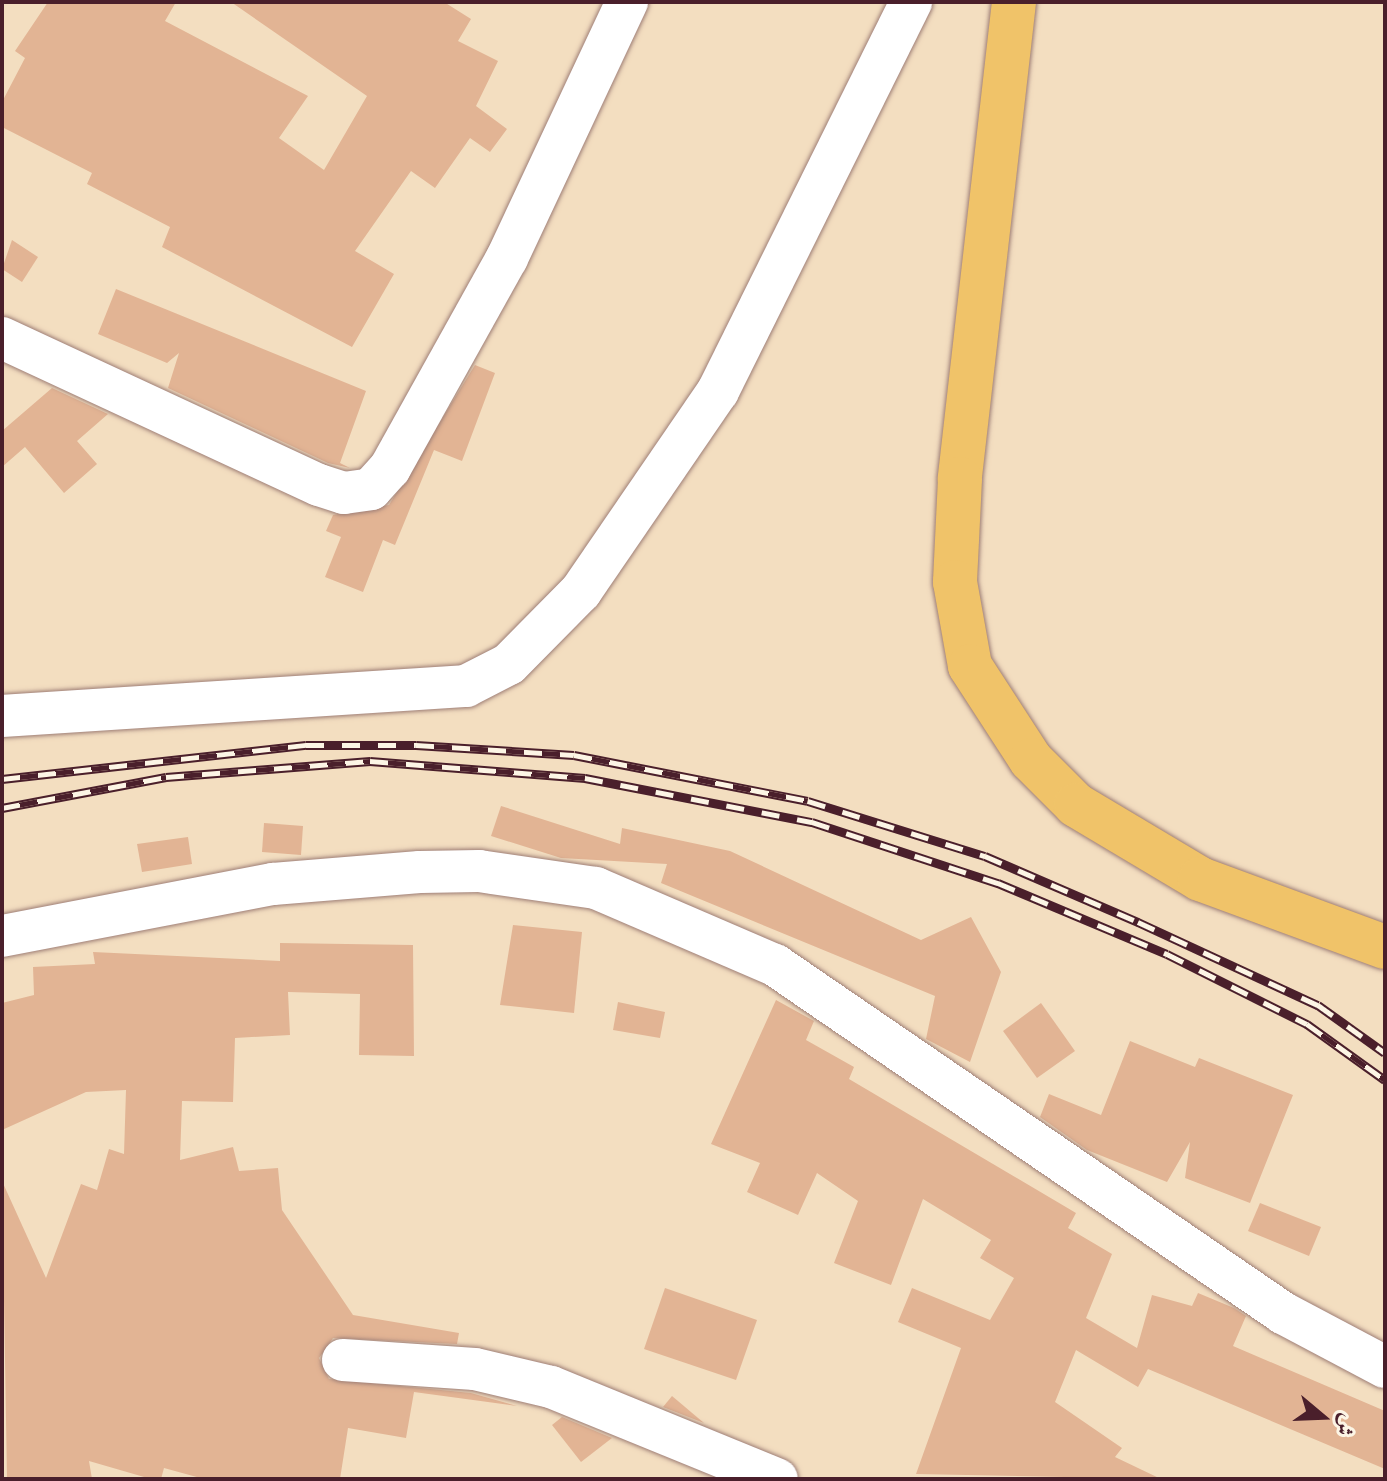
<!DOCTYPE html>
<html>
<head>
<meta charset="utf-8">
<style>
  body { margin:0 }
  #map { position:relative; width:1387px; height:1481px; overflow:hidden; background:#f3dec0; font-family:Cardo,Amiri,serif }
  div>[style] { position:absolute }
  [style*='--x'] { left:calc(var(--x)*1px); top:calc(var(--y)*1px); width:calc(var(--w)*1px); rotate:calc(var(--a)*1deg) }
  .building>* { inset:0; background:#e2b494 }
  .roads { filter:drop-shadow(0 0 2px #9e7e76) drop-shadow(0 0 2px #9e7e76) }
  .minor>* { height:42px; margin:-21px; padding:0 21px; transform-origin:21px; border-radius:21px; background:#fff }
  .major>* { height:44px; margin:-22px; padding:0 22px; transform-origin:22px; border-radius:22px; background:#f0c369 }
  .rail>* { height:9px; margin-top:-4.5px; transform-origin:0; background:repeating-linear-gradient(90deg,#fcf5e5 0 18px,#4a1f2b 0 36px); box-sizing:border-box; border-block:2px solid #4a1f2b }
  span { translate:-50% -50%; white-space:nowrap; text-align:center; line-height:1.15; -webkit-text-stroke:8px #fcf5e5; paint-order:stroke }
  .frame { position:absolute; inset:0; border:4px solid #4a1f2b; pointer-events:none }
  .north { position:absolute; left:1283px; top:1377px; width:80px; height:80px; -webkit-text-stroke:6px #fcf5e5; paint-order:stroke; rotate:109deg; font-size:22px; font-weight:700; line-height:32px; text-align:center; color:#4a1f2b }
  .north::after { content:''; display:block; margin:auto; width:28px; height:36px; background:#4a1f2b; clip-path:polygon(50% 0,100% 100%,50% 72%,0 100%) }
</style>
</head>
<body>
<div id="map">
  <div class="building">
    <div style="clip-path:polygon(48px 2px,176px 2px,165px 21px,308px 96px,279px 138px,324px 170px,367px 96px,231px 2px,444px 2px,471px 19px,458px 41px,498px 61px,476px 106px,507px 129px,490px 152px,470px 138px,435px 188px,411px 171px,355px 251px,394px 274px,352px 347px,162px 247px,170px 227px,87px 184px,92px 173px,2px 127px,2px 102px,25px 58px,15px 51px)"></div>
    <div style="clip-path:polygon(12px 240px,38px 257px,22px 282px,2px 269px)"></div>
    <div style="clip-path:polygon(116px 289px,366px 391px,340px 463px,350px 468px,328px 463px,168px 388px,179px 353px,167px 363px,98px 334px)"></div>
    <div style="clip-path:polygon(475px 365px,495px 373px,462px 461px,434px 450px,395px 545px,383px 540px,363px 592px,325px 577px,341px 537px,326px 531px,333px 515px,389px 505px)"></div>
    <div style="clip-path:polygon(52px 388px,108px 414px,77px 441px,97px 464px,64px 493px,25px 447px,2px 467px,2px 431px)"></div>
    <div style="clip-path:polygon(501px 806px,620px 844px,622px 828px,730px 851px,921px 940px,971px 917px,1001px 972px,970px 1062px,926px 1039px,935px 996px,661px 883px,667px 864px,561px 858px,491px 836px)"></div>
    <div style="clip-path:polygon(264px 823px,303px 826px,301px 855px,262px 852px)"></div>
    <div style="clip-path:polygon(188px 837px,192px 864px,142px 872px,137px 844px)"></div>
    <div style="clip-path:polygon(513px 925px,582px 932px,574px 1013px,500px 1005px)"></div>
    <div style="clip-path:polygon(280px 943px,413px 945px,414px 1056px,359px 1055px,360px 994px,288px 992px,290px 1035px,235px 1038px,233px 1102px,182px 1101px,180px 1160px,233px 1147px,239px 1171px,278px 1168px,282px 1210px,353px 1315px,459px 1333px,457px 1344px,333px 1338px,319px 1358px,329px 1379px,471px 1393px,517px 1406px,414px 1392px,406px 1438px,348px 1428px,340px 1479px,204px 1479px,164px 1468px,161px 1479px,151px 1479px,89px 1461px,92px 1479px,7px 1479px,2px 1181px,46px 1278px,81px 1184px,97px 1190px,109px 1149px,124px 1154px,126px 1090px,86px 1092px,2px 1130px,2px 1003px,34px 995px,33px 967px,95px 964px,93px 952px,280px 961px)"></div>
    <div style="clip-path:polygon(776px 1000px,814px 1021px,806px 1040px,854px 1067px,849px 1079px,1076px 1213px,1068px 1228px,1112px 1254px,1086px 1318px,1137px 1348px,1152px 1295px,1192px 1306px,1198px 1293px,1234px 1308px,1246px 1316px,1233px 1346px,1385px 1411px,1385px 1469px,1148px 1369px,1138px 1387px,1076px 1350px,1055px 1402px,1122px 1448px,1115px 1457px,1161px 1479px,916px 1474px,961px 1348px,898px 1322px,912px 1288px,990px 1320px,1014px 1278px,980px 1258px,991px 1240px,923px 1199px,891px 1285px,834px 1263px,858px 1201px,817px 1173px,798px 1215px,747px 1192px,760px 1163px,711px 1144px)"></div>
    <div style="clip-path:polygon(618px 1002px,665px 1012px,660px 1038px,613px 1030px)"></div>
    <div style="clip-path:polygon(1041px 1003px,1075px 1051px,1037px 1078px,1003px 1031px)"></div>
    <div style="clip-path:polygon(1130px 1041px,1195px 1067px,1199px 1058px,1293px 1095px,1250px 1203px,1185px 1178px,1190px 1142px,1167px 1182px,1087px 1150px,1040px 1117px,1049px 1094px,1101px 1115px)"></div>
    <div style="clip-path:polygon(1260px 1203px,1321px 1227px,1309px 1256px,1248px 1231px)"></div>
    <div style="clip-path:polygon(665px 1288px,757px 1320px,736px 1380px,644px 1349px)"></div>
    <div style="clip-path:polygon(672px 1396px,704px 1423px,663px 1407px)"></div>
    <div style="clip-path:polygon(562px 1417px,612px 1438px,581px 1462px,552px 1425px)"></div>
  </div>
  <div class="roads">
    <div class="minor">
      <div style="--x:2;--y:338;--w:349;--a:24.9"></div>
      <div style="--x:319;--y:485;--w:26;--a:18"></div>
      <div style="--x:344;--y:493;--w:27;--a:-8"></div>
      <div style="--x:371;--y:489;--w:28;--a:-48"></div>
      <div style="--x:390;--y:468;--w:240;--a:-60.9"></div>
      <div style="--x:507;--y:258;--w:283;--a:-64.9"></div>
      <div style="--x:2;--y:716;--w:465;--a:-3.7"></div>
      <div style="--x:466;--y:686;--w:48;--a:-27.1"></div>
      <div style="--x:509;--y:664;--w:103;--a:-45.4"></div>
      <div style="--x:581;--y:591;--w:242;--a:-55.6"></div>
      <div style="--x:718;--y:391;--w:434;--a:-63.6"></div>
      <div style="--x:2;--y:936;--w:276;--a:-10.9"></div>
      <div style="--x:273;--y:884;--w:147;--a:-4.7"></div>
      <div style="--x:420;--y:872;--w:59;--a:-1"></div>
      <div style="--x:479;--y:871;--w:118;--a:8.3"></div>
      <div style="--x:596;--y:888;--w:195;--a:23.3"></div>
      <div style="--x:775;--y:965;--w:616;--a:34.41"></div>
      <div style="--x:1283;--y:1313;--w:115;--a:27.9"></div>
      <div style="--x:343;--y:1360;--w:132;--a:3.9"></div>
      <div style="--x:475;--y:1369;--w:78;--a:13.3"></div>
      <div style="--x:551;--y:1387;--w:244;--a:22.2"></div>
    </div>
    <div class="major">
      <div style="--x:1014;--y:2;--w:480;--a:96.5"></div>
      <div style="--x:960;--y:479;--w:103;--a:92.8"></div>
      <div style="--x:955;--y:582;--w:85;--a:79.9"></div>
      <div style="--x:970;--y:666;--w:112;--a:57"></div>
      <div style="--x:1031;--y:760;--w:64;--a:45"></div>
      <div style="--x:1076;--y:805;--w:144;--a:30.8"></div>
      <div style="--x:1200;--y:879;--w:197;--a:20.2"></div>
    </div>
  </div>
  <div class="rail">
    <div style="--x:2;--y:779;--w:306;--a:-6.4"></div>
    <div style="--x:306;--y:745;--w:110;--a:0"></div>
    <div style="--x:416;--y:745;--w:158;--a:3.6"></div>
    <div style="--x:574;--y:755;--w:238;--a:11.1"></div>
    <div style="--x:808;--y:801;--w:185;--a:17.3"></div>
    <div style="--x:985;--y:856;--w:167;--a:23.3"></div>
    <div style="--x:1138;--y:922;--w:198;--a:24.8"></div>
    <div style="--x:1318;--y:1005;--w:82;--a:35.6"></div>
    <div style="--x:2;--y:808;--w:167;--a:-10.7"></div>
    <div style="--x:166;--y:777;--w:205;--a:-4.5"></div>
    <div style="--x:370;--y:761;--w:216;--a:4.5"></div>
    <div style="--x:585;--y:778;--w:231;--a:11"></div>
    <div style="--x:812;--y:822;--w:196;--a:18.2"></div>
    <div style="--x:998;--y:883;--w:183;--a:22.8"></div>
    <div style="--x:1167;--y:954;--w:157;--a:26.6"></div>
    <div style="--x:1307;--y:1024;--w:96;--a:35.7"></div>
  </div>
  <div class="frame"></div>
  <div class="north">ش</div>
</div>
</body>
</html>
